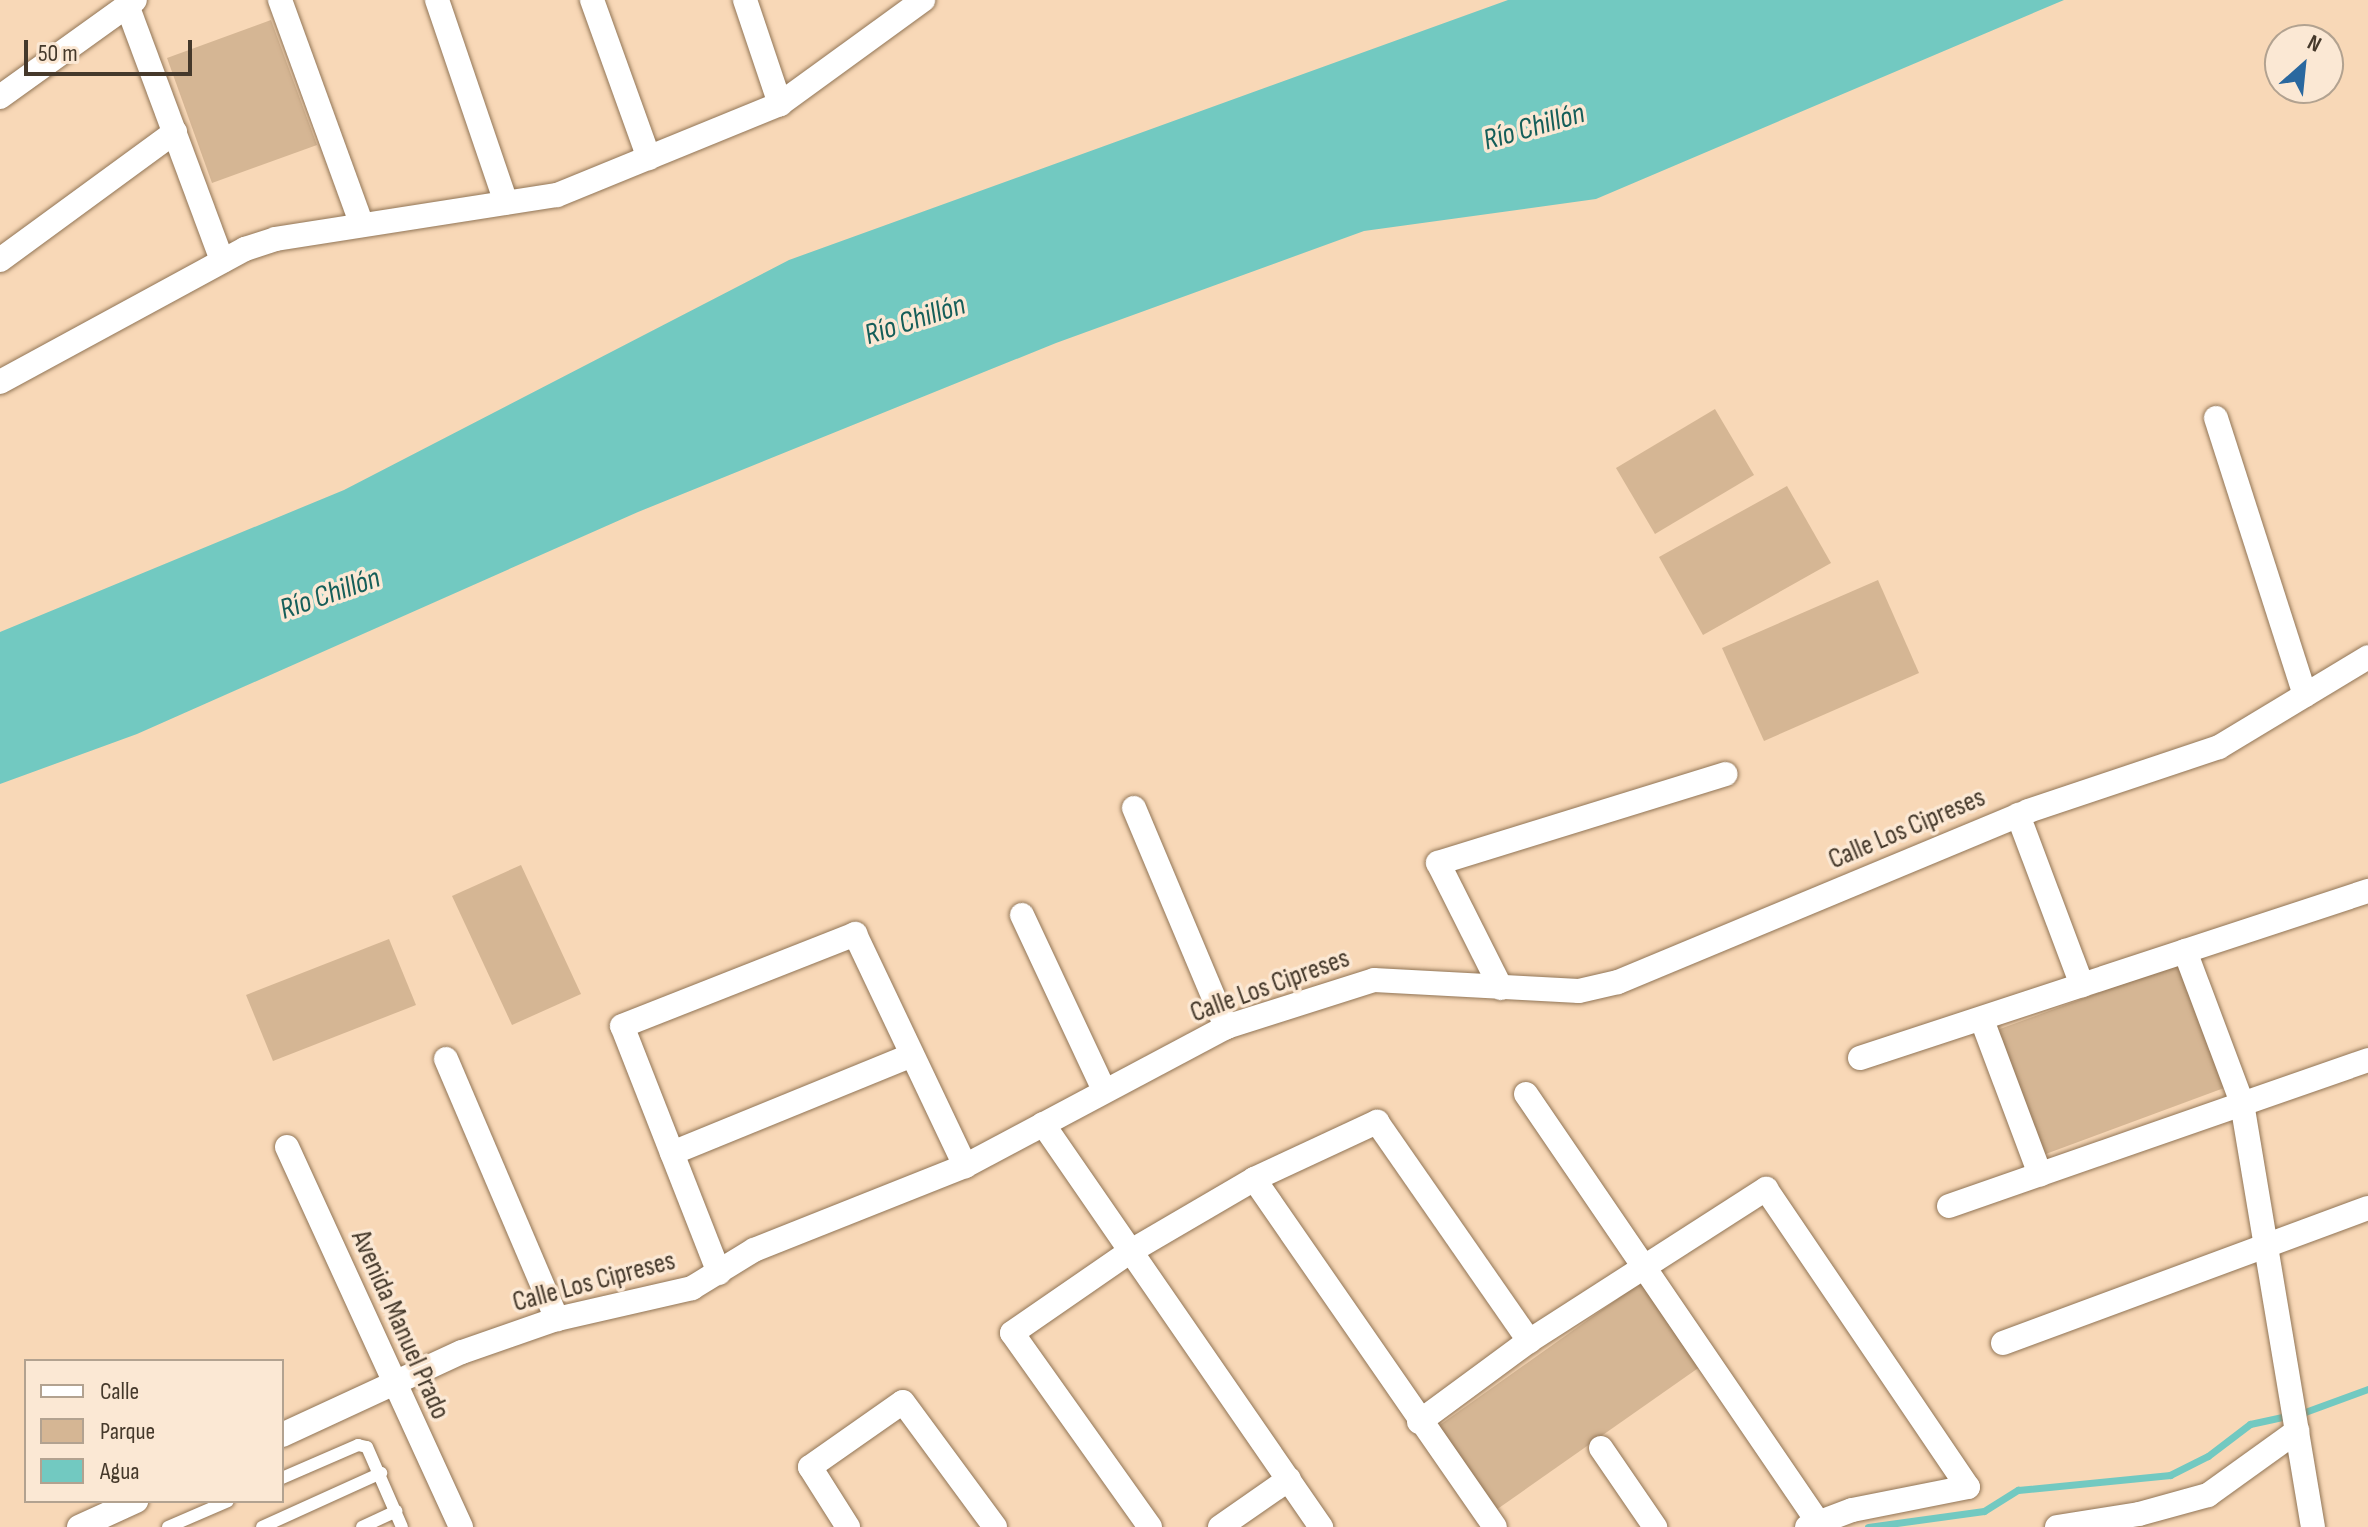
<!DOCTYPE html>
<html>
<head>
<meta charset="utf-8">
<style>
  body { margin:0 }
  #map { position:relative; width:2368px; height:1527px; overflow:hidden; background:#f8d8b7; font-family:"Sofia Sans Condensed",sans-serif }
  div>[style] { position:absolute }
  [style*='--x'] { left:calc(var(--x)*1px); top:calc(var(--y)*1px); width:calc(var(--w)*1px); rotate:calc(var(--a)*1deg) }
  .green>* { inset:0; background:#d5b694 }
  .water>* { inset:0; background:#72c9c1 }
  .stream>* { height:7px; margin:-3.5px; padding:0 3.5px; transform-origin:3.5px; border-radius:3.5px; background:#72c9c1 }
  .roads { filter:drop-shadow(0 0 2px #917556) drop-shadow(0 0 2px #917556) }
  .service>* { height:12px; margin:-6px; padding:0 6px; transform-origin:6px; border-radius:6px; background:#fff }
  .minor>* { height:24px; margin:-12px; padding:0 12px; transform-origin:12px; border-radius:12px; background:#fff }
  span { translate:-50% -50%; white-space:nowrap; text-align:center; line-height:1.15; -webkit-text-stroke:7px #fbe8d4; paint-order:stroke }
  .street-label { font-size:28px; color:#45392b }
  .water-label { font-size:30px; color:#155e59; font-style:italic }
  .legend { position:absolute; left:24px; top:1359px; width:260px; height:144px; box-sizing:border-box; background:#fbe8d4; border:2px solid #b2a290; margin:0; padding:10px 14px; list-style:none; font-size:24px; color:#45392b }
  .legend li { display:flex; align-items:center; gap:16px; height:40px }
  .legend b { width:40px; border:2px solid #b2a290 }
  .north { position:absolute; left:2264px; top:24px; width:80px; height:80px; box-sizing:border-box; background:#fbe8d4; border:2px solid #b2a290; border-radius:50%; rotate:27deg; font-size:22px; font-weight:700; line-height:32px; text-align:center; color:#45392b }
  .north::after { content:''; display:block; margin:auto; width:28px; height:36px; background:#2a689f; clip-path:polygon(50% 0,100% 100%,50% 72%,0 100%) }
  .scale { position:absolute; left:24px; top:40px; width:168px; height:36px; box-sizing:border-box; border:4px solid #45392b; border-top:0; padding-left:10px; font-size:24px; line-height:28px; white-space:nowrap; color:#45392b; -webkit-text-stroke:6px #fbe8d4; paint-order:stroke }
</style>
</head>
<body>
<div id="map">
  <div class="green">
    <div style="clip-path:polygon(271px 20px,317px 145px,212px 183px,167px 58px)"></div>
    <div style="clip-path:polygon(1715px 409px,1754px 475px,1655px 534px,1616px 468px)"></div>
    <div style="clip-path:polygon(1787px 486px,1831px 563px,1703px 635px,1659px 557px)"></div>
    <div style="clip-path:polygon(1878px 580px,1919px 673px,1764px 741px,1722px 648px)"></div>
    <div style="clip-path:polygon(521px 865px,581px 994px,512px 1025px,452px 896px)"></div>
    <div style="clip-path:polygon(389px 939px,416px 1005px,273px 1061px,246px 995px)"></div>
    <div style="clip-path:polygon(2177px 964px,2224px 1088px,2043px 1155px,1997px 1030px)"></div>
    <div style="clip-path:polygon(1644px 1280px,1704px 1364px,1496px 1510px,1437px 1427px)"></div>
  </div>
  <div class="water">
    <div style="clip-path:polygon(1508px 0,2064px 0,1596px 199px,1364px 231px,1056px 343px,638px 512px,137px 734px,0 784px,0 632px,344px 490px,789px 260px)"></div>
  </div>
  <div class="stream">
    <div style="--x:1868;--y:1527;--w:117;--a:-7.9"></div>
    <div style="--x:1984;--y:1511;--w:40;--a:-32"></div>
    <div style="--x:2018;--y:1490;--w:153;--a:-5.6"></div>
    <div style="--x:2170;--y:1475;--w:42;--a:-26.6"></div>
    <div style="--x:2208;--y:1456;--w:53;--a:-37.3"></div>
    <div style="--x:2250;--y:1424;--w:56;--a:-12.3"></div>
    <div style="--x:2305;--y:1412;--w:67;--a:-20.1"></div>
  </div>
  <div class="roads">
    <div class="service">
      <div style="--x:282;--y:1478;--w:83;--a:-23.5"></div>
      <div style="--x:358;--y:1445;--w:9;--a:13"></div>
      <div style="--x:367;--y:1447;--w:87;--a:66.4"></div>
      <div style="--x:168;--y:1527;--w:65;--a:-23.4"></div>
      <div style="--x:262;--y:1527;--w:131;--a:-24.4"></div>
      <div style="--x:362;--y:1527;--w:38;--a:-25"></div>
    </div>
    <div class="minor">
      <div style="--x:280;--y:0;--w:239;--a:70"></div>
      <div style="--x:437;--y:0;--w:214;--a:71.2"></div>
      <div style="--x:592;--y:0;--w:168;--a:70.2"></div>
      <div style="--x:745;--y:0;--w:110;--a:71.4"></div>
      <div style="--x:127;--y:5;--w:273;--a:69.6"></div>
      <div style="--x:0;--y:97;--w:166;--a:-35.7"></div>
      <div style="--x:0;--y:260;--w:217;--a:-36.2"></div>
      <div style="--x:0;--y:382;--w:279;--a:-28.5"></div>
      <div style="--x:245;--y:249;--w:32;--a:-18"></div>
      <div style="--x:275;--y:239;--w:285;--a:-8.9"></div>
      <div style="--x:557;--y:195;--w:241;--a:-22.2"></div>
      <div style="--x:780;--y:104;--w:177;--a:-36"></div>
      <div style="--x:2216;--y:418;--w:291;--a:72.2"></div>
      <div style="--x:1134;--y:808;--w:238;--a:67.2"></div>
      <div style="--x:2018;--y:815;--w:182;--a:69.4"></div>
      <div style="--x:1022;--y:915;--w:193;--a:64.9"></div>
      <div style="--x:2185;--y:951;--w:162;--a:69.4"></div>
      <div style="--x:2242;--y:1103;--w:430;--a:80.5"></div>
      <div style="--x:1501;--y:988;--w:140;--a:-116.7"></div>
      <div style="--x:1438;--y:863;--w:301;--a:-17.2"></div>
      <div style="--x:1982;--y:1020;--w:165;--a:69.4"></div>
      <div style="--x:1860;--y:1058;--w:535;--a:-18.2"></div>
      <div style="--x:446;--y:1059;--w:283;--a:66.9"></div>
      <div style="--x:1526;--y:1094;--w:518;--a:55.7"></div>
      <div style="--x:1043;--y:1124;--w:490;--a:55.4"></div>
      <div style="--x:287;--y:1147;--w:418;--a:65.4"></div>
      <div style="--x:672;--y:1153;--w:259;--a:-22.2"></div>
      <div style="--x:1254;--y:1179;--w:423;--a:55.3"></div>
      <div style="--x:1949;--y:1206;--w:444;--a:-19.2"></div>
      <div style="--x:719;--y:1273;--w:265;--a:-111.4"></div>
      <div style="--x:622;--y:1026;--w:251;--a:-21.5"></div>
      <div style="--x:855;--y:934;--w:257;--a:64.6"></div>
      <div style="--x:2003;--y:1343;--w:389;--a:-20.3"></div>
      <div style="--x:1419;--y:1422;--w:137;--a:-36.4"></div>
      <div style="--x:1529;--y:1341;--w:282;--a:-32.7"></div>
      <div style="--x:1766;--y:1189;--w:360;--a:55.9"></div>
      <div style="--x:1968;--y:1487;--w:118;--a:168.8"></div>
      <div style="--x:1852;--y:1510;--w:48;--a:159.3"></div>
      <div style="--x:282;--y:1435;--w:198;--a:-24.8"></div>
      <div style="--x:462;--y:1352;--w:101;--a:-19.2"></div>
      <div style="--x:557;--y:1319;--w:139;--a:-12.9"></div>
      <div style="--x:692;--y:1288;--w:73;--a:-31.5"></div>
      <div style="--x:754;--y:1250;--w:227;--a:-21.7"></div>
      <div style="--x:965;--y:1166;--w:296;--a:-28"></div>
      <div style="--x:1226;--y:1027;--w:155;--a:-17.6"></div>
      <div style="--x:1374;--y:980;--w:205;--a:3.1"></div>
      <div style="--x:1579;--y:991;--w:40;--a:-13"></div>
      <div style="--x:1618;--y:982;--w:444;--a:-22.6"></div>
      <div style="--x:2028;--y:811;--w:201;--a:-18.5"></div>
      <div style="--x:2219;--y:747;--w:174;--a:-31.1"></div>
      <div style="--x:1601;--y:1448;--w:96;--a:55.6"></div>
      <div style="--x:79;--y:1527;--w:63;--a:-24.5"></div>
      <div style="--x:848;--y:1527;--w:71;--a:-122.3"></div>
      <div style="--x:810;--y:1467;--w:113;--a:-35"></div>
      <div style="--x:903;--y:1402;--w:155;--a:53.6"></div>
      <div style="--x:1150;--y:1527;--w:238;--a:-125.4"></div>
      <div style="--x:1012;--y:1333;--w:145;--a:-34.6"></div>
      <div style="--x:1131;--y:1251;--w:143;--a:-30.3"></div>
      <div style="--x:1254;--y:1179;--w:136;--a:-24.9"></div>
      <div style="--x:1377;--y:1122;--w:267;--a:55.2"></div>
      <div style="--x:1220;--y:1527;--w:84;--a:-34.8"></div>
      <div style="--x:2057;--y:1527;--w:83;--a:-9"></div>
      <div style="--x:2139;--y:1514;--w:72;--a:-15.4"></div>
      <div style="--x:2208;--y:1495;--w:110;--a:-35.7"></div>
    </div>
  </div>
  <div class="street-label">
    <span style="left:1907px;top:829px;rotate:-23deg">Calle Los Cipreses</span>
    <span style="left:1270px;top:986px;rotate:-20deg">Calle Los Cipreses</span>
    <span style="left:594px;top:1282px;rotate:-15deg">Calle Los Cipreses</span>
    <span style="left:400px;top:1325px;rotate:66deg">Avenida Manuel Prado</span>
  </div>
  <div class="water-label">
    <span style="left:1534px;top:127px;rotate:-16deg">Río Chillón</span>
    <span style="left:915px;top:320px;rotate:-18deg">Río Chillón</span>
    <span style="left:330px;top:594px;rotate:-19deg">Río Chillón</span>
  </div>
  <ul class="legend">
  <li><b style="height:10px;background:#fff"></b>Calle</li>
  <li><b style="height:22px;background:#d5b694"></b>Parque</li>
  <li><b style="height:22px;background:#72c9c1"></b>Agua</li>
  </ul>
  <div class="north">N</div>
  <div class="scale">50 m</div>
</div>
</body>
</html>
